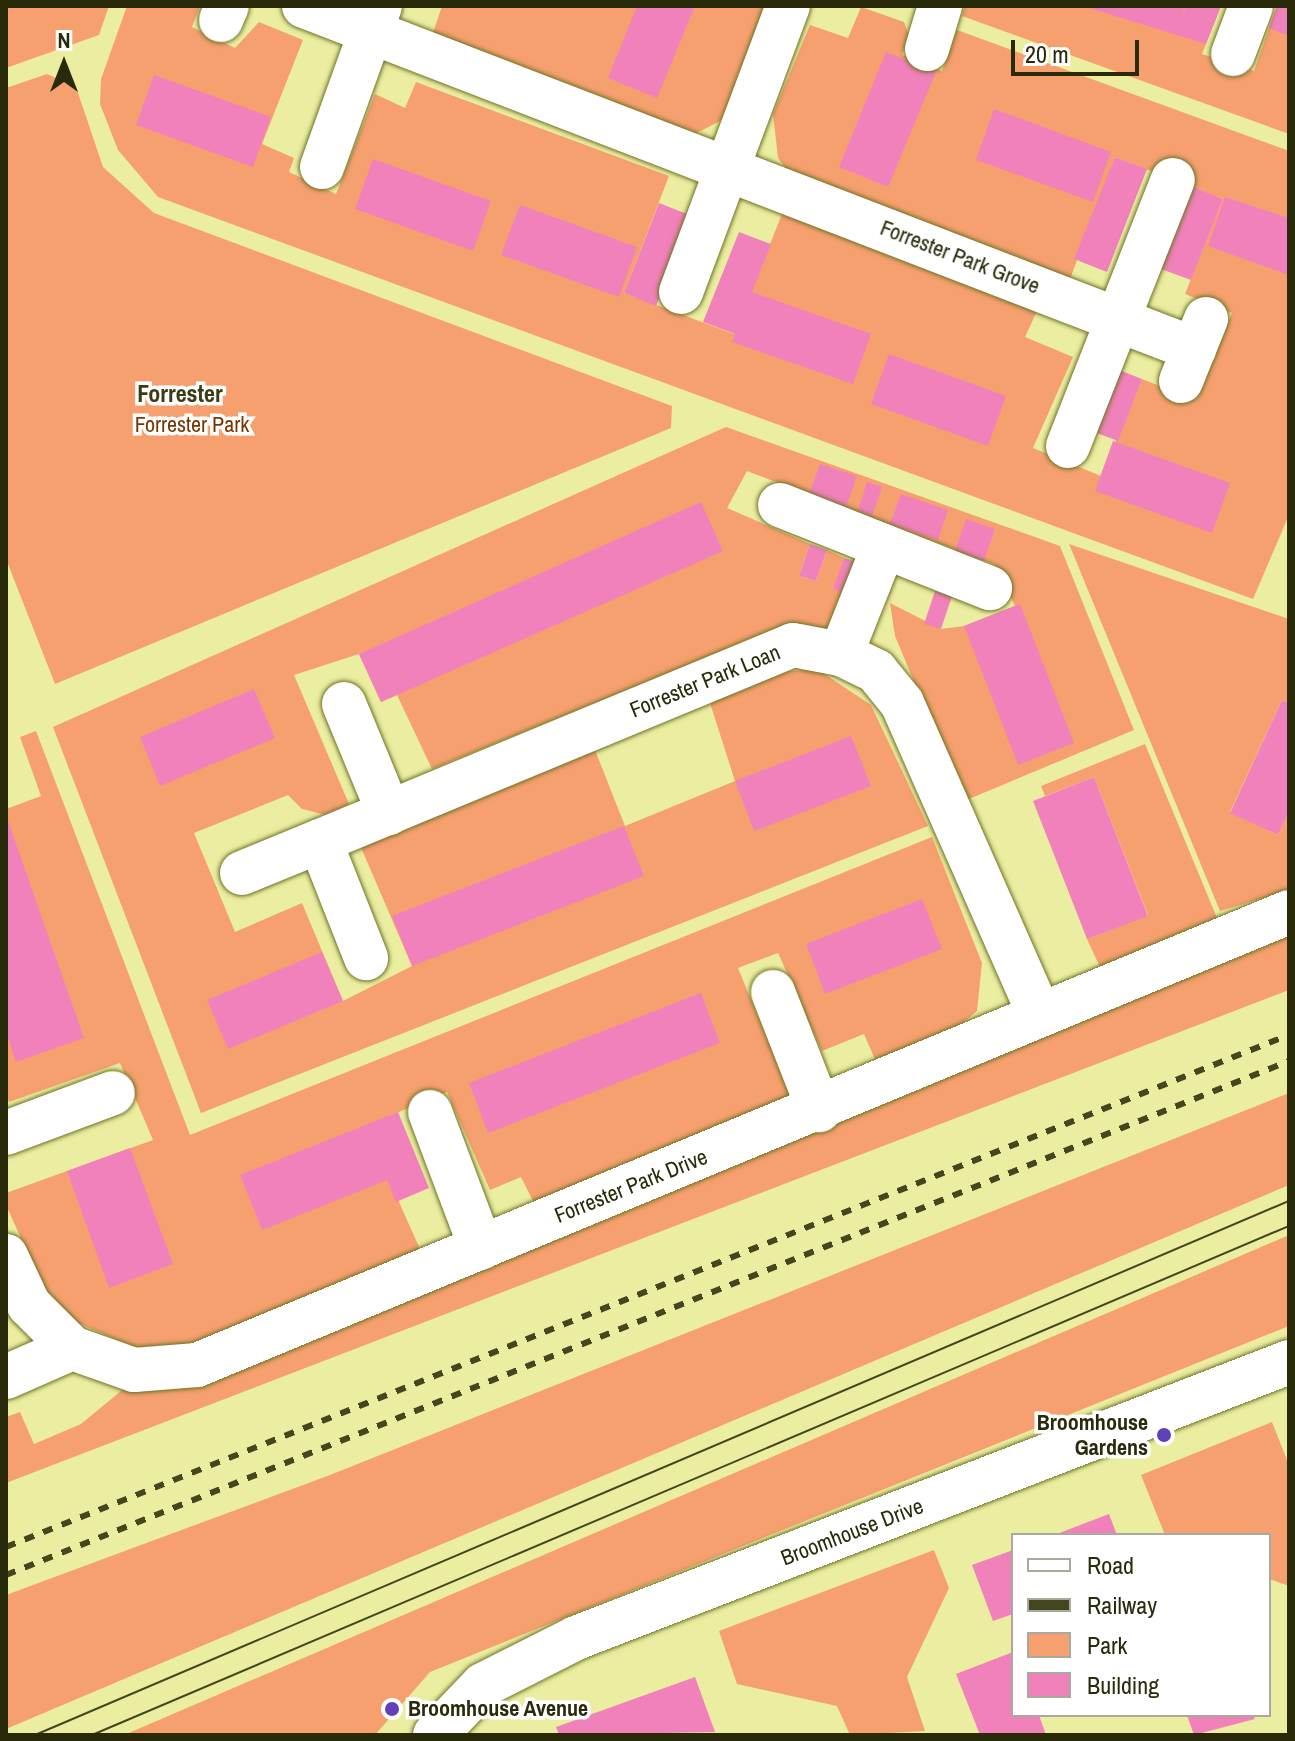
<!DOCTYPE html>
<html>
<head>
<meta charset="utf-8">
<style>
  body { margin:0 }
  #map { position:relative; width:1295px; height:1741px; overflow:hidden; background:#ebeea1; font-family:"Archivo Narrow",sans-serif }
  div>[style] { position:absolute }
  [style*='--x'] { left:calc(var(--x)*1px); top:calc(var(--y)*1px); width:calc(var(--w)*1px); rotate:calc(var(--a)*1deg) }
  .green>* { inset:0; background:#f6a06f }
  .building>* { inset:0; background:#f181ba }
  .roads { filter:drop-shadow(0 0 2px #717225) drop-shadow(0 0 2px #717225) }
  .minor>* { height:44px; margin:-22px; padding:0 22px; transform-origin:22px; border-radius:22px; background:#fff }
  .tram>* { height:2px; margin:-1px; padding:0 1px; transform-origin:1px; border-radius:1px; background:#454620 }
  .rail>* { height:6px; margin-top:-3px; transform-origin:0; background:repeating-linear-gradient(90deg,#454620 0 10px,transparent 0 20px) }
  .dots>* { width:22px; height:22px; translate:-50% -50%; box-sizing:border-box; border:4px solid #fff; border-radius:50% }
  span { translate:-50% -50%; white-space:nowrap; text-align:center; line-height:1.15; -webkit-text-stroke:7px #fff; paint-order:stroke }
  .street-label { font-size:22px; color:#292a0a }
  .park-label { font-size:22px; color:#783602 }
  .poi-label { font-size:22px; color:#292a0a; font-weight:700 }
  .right { translate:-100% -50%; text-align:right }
  .left { translate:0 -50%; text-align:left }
  .neighbourhood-label { font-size:24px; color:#3c3c14; font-weight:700 }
  .frame { position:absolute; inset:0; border:8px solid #292a0a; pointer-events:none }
  .legend { position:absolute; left:1011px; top:1533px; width:260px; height:184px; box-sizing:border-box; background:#fff; border:2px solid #a9aa9d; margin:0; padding:10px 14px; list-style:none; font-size:24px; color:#292a0a }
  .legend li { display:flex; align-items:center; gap:16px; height:40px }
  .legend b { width:40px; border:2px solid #a9aa9d }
  .north { position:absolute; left:24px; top:24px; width:80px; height:80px; -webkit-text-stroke:6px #fff; paint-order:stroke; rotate:0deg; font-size:22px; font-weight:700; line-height:32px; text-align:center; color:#292a0a }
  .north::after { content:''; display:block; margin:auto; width:28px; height:36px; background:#292a0a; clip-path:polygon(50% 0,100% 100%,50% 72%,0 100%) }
  .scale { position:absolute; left:1011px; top:40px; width:128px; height:36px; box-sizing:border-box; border:4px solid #292a0a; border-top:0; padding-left:10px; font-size:24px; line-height:28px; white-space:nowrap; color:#292a0a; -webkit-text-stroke:6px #fff; paint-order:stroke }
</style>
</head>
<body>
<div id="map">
  <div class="green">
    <div style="clip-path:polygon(6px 6px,109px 6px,99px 35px,6px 68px)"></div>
    <div style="clip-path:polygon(127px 6px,200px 6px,192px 27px,235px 48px,259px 22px,303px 40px,262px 144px,294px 158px,289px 172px,336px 194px,375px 94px,405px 108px,416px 82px,669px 176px,624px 293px,734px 334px,782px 214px,1038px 309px,1025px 337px,1073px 357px,1033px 448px,1101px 476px,1142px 379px,1195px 400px,1232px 313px,1185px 294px,1223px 199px,1115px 157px,1069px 282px,792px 177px,778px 158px,773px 114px,810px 25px,848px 38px,861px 7px,904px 22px,909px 35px,902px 55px,942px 71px,957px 30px,1289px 151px,1289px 515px,1253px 599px,158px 197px,118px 150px,100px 104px,101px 79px)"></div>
    <div style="clip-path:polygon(442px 6px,763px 6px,772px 10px,724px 119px,691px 136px,430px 42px)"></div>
    <div style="clip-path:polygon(965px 6px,1221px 6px,1202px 54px,1254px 71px,1277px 6px,1289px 6px,1289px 134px,962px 16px)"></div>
    <div style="clip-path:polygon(47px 74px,76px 87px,103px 167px,154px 213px,672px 406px,671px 428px,55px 684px,6px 559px,6px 88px)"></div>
    <div style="clip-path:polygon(726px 427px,1060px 546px,1134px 730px,964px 801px,895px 636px,890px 603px,941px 629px,964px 626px,1015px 606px,994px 564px,747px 471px,727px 508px,810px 544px,799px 576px,816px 581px,827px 550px,844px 558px,834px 588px,849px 594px,842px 631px,772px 631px,432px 769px,397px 695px,381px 702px,359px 654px,294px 675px,349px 804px,326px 815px,302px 809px,288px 795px,194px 833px,235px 932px,302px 903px,343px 1001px,412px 966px,359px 843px,595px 750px,625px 826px,735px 781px,710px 703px,789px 671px,817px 669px,871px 705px,928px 826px,201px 1113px,53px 727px)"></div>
    <div style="clip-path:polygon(1069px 544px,1289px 619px,1289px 703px,1282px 700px,1230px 812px,1278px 835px,1289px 812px,1289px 890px,1220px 911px)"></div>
    <div style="clip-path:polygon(36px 731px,190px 1135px,932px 837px,982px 963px,977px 1011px,958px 1027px,876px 1062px,864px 1034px,822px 1051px,778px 953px,738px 968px,794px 1104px,534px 1203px,521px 1177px,490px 1190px,447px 1092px,365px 1126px,424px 1258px,180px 1348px,143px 1351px,71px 1320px,42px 1285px,6px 1205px,6px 1193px,153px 1140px,120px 1063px,9px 1102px,6px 1094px,6px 809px,41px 796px,20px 737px)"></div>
    <div style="clip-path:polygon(1145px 744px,1217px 918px,1100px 967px,1087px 939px,1148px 915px,1094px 777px,1045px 796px,1041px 786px)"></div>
    <div style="clip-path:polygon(1289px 936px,1289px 990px,6px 1483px,6px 1417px,20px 1412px,34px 1444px,81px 1424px,127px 1386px,204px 1386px)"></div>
    <div style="clip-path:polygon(1289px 1093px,1289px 1185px,6px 1729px,6px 1595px,330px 1475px)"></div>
    <div style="clip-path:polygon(1289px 1235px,1289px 1326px,430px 1672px,375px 1735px,124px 1735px)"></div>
    <div style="clip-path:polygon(1272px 1422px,1289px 1465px,1289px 1586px,1269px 1579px,1269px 1535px,1165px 1535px,1141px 1475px)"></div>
    <div style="clip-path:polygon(934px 1550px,949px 1588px,907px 1677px,925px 1731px,850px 1735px,837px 1706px,737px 1684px,719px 1631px)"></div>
  </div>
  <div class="building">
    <div style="clip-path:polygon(637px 6px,695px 6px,657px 98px,608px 78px)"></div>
    <div style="clip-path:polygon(1083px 6px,1185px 6px,1180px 22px,1186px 6px,1221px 6px,1206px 44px)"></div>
    <div style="clip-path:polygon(1277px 6px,1289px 6px,1289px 36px,1269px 28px)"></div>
    <div style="clip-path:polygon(886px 52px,936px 72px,888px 187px,839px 167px)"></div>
    <div style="clip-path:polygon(154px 75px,271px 117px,253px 167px,136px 125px)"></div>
    <div style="clip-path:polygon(994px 109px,1111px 152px,1093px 202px,976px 160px)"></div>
    <div style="clip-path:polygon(1115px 157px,1147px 169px,1107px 272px,1074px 259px)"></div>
    <div style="clip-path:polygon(373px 159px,491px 201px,473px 251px,355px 209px)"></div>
    <div style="clip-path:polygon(1193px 187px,1223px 199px,1191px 280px,1161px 269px)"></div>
    <div style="clip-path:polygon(1225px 197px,1289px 218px,1289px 275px,1208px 246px)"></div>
    <div style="clip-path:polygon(659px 203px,692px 216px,656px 306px,624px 293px)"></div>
    <div style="clip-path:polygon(520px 205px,637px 247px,619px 297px,501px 255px)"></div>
    <div style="clip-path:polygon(739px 232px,771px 244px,752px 292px,871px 334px,853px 384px,732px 342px,735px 334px,703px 322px)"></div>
    <div style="clip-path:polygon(889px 354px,1006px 396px,988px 446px,871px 404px)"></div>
    <div style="clip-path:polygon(1114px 368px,1142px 379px,1118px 441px,1089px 430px)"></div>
    <div style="clip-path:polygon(1113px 441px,1230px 483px,1212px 533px,1095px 491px)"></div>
    <div style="clip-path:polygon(820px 464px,857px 476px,846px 507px,809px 495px)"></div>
    <div style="clip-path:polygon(867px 482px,882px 487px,872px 516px,858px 511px)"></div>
    <div style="clip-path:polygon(901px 494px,948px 510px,938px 540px,890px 524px)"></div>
    <div style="clip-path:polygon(701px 502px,723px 551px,381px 702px,359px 654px)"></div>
    <div style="clip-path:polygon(966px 519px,995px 529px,984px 561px,955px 551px)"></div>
    <div style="clip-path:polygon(810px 544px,827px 550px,816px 581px,799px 576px)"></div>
    <div style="clip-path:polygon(844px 558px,860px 563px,849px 594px,833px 589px)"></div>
    <div style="clip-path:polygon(935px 591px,952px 596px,941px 629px,924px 624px)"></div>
    <div style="clip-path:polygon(1020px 604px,1074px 743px,1018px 765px,964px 626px)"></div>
    <div style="clip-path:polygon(254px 689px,275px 738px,160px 786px,140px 737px)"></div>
    <div style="clip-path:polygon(1282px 700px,1289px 703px,1289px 812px,1278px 835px,1230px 813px)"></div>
    <div style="clip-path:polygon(851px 736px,871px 786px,754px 831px,735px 781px)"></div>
    <div style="clip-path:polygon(1094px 777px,1148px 916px,1087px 939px,1033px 801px)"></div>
    <div style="clip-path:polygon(6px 815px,84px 1038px,16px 1062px,6px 1031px)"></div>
    <div style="clip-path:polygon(624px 826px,644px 876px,412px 966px,392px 916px)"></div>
    <div style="clip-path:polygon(922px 899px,942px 949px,825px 994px,806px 944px)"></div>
    <div style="clip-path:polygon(322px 952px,343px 1001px,228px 1049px,207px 1000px)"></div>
    <div style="clip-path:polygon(701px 993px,720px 1043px,488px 1133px,469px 1083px)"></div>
    <div style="clip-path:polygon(398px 1112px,429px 1188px,396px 1202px,387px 1180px,262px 1230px,240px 1175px)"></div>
    <div style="clip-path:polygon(130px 1148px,173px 1264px,109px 1288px,67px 1171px)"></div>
    <div style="clip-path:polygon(1109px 1514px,1117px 1535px,1054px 1535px)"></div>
    <div style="clip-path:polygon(1013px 1550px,1013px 1614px,993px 1621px,972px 1565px)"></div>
    <div style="clip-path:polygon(1013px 1652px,1013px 1715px,1039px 1715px,1046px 1735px,980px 1735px,956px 1674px)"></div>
    <div style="clip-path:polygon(695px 1677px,715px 1732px,559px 1735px,556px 1727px)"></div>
    <div style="clip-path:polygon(1187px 1715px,1253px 1715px,1255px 1719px,1194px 1735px)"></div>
  </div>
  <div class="roads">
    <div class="minor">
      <div style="--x:304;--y:6;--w:954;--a:21.08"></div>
      <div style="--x:221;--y:20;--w:15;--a:-67"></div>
      <div style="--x:927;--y:49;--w:45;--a:-73.2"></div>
      <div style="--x:1233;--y:54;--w:51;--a:-69.4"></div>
      <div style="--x:322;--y:167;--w:171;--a:-70.2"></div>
      <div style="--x:681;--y:292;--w:305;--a:-69.5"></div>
      <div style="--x:1181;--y:381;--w:67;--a:-68"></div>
      <div style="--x:1068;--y:446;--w:286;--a:-68.5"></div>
      <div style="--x:780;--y:505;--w:226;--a:21.6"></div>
      <div style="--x:841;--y:654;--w:116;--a:-68.3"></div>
      <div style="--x:344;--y:704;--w:118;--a:67.6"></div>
      <div style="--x:320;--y:841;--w:512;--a:-22.51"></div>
      <div style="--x:793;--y:645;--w:49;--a:10.6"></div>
      <div style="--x:841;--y:654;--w:39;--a:26"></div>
      <div style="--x:876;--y:671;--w:41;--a:50.9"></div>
      <div style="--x:902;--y:703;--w:338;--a:66.2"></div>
      <div style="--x:242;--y:873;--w:84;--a:-22.3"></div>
      <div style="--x:320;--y:841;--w:126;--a:68.5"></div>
      <div style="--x:773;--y:992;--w:127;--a:68.7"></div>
      <div style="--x:430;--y:1112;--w:145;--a:69.4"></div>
      <div style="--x:6;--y:1133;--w:114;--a:-20.5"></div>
      <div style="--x:6;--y:1256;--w:54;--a:64.9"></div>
      <div style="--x:29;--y:1305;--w:61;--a:45"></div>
      <div style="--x:72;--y:1348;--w:66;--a:19.5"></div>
      <div style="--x:134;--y:1370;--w:63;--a:-4.5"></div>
      <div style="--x:197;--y:1365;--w:1182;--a:-22.53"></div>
      <div style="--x:6;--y:1377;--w:72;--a:-23.7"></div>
      <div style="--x:435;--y:1735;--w:69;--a:-46.2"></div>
      <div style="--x:483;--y:1685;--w:104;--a:-26.8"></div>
      <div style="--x:576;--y:1638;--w:765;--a:-21.16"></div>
    </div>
  </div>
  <div class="tram">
    <div style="--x:35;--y:1735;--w:1363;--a:-23.07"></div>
    <div style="--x:92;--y:1735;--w:1301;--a:-23.04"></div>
  </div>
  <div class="rail">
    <div style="--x:6;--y:1547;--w:1381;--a:-21.76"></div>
    <div style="--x:6;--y:1575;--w:1382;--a:-21.83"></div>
  </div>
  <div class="dots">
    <div style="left:1164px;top:1435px;background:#6041b9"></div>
    <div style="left:392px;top:1709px;background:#6041b9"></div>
  </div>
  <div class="street-label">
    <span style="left:960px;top:257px;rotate:21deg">Forrester Park Grove</span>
    <span style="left:705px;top:681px;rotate:-22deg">Forrester Park Loan</span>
    <span style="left:631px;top:1186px;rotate:-22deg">Forrester Park Drive</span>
    <span style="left:852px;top:1532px;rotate:-21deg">Broomhouse Drive</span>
  </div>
  <div class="park-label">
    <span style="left:192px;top:425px">Forrester Park</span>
  </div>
  <div class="poi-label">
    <span class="right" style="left:1148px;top:1435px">Broomhouse<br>Gardens</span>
    <span class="left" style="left:408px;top:1709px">Broomhouse Avenue</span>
  </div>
  <div class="neighbourhood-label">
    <span style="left:180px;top:394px">Forrester</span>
  </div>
  <div class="frame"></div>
  <ul class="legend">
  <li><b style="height:10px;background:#fff"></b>Road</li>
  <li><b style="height:10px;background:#454620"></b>Railway</li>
  <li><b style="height:22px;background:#f6a06f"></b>Park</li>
  <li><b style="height:22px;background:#f181ba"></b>Building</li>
  </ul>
  <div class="north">N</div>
  <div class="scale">20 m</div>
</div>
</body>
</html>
